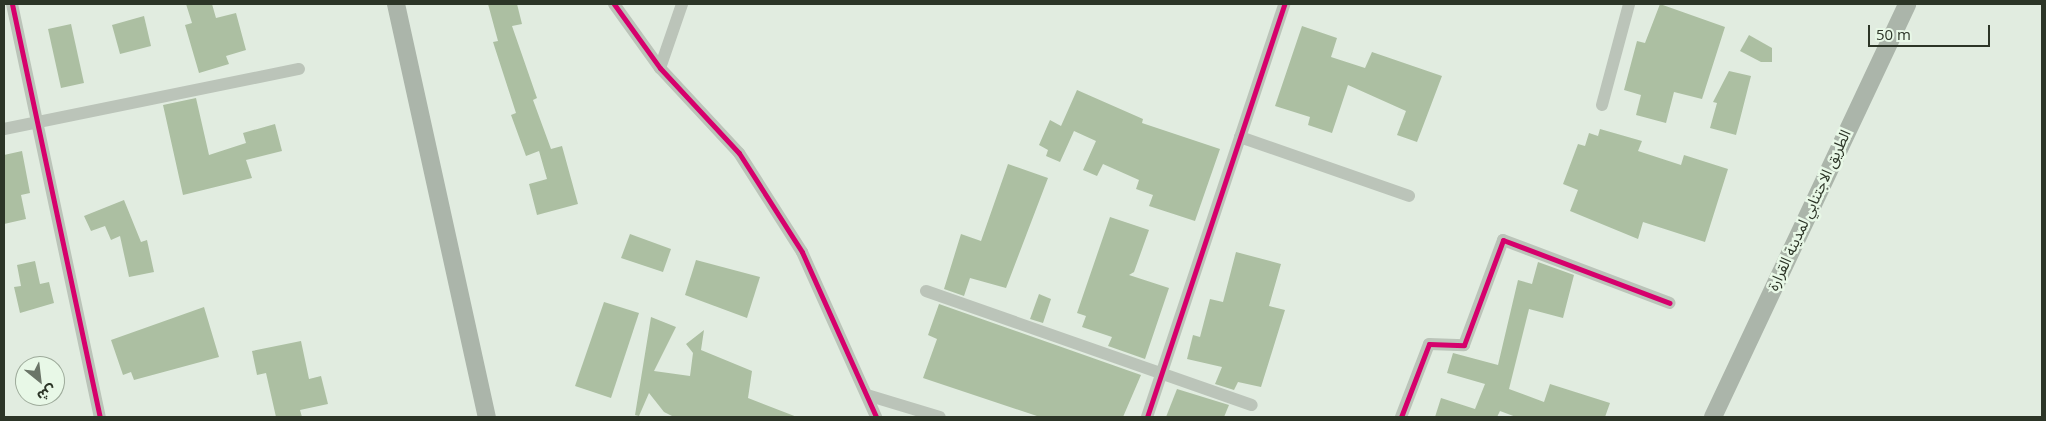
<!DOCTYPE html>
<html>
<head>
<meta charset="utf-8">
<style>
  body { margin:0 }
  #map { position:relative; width:2046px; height:421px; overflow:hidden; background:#e1ece0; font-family:"Open Sans","Noto Sans Arabic",sans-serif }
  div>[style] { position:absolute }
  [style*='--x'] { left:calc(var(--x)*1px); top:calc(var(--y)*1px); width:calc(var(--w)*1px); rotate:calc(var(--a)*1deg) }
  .building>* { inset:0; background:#acbfa2 }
  .minor>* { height:12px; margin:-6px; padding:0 6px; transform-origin:6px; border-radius:6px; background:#bbc4b9 }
  .secondary>* { height:18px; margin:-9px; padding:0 9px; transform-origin:9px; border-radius:9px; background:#abb5aa }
  .cycleway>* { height:5px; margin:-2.5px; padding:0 2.5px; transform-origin:2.5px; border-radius:2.5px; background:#d6006c }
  span { translate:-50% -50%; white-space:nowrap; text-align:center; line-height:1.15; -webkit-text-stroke:5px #e8f8e7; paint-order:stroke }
  .street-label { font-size:15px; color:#2c3527 }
  .frame { position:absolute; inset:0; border:5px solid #2c3527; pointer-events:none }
  .north { position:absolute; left:15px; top:356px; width:50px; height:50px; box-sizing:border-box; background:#e8f8e7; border:1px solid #9daa9a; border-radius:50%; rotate:151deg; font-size:14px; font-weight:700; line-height:20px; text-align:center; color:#2c3527 }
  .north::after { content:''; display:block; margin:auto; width:18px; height:22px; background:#6b7568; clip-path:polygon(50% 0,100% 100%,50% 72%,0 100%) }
  .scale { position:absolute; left:1868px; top:25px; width:122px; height:22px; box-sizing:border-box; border:2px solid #2c3527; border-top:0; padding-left:6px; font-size:15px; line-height:18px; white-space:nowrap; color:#2c3527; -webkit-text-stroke:4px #e8f8e7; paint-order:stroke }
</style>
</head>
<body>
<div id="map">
  <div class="building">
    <div style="clip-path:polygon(186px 4px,212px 4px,216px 18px,236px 13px,246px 50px,226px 56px,229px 64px,199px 73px,185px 25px,192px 23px)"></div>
    <div style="clip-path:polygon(488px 4px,517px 4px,522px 24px,512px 26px,537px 98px,533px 100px,551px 149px,562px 146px,578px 204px,537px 215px,529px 184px,547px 179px,539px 151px,526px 156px,511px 115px,516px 113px,493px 42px,498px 41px)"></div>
    <div style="clip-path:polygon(1660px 4px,1725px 27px,1702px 99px,1674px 92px,1666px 123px,1636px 115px,1641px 95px,1624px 90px,1637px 41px,1645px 43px)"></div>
    <div style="clip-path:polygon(144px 16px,151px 46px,120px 54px,112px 25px)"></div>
    <div style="clip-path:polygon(71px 24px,84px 83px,61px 88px,48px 29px)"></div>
    <div style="clip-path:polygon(1302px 26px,1337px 38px,1331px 57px,1365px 68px,1372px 52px,1442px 76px,1417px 142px,1397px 135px,1406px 111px,1348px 85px,1332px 133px,1308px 125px,1310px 117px,1275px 106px)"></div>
    <div style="clip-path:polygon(1749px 35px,1772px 48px,1772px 62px,1761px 62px,1740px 51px)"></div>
    <div style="clip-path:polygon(1729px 71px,1751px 76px,1736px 135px,1710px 128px,1717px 103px,1713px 102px)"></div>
    <div style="clip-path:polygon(1077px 90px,1143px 119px,1142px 123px,1220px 149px,1195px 221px,1149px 206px,1153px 195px,1136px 189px,1139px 180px,1103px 164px,1097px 176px,1083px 170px,1096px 141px,1074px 131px,1060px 162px,1046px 156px,1048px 150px,1039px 145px,1050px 120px,1061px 126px)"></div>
    <div style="clip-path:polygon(196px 98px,209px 155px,246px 143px,243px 133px,275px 124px,282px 151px,246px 160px,252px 178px,183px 195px,163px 105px)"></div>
    <div style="clip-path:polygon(1600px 129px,1642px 141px,1638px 151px,1681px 165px,1684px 155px,1728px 169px,1705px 242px,1643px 222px,1638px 239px,1570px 211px,1578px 190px,1563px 184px,1578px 144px,1585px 146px,1589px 133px,1598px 136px)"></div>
    <div style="clip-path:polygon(22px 151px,30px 193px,21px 195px,26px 219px,4px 224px,4px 155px)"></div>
    <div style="clip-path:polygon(1008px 164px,1048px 178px,1006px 288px,970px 278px,964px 296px,944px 289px,961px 234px,981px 241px)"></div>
    <div style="clip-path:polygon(124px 200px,141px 242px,147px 240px,154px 272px,129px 277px,120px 236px,111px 240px,105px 226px,91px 231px,84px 216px)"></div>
    <div style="clip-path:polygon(1110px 217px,1149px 230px,1134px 272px,1129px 275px,1169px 288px,1145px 359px,1108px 346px,1112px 337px,1082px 327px,1086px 316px,1077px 313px)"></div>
    <div style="clip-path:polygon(630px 234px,671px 249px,663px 272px,621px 258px)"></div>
    <div style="clip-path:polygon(1236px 252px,1281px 264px,1269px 306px,1285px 310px,1261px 387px,1238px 382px,1234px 390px,1215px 384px,1222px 367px,1187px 359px,1193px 335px,1200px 337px,1210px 299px,1223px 302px)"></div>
    <div style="clip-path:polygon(696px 260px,760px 277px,747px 318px,685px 295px)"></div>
    <div style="clip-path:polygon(35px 261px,40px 284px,49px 282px,54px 303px,20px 313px,14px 287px,21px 286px,17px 265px)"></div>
    <div style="clip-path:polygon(1538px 262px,1574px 275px,1563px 318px,1529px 309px,1509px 389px,1544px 402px,1550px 384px,1610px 403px,1605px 417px,1516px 417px,1500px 411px,1497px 417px,1435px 417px,1441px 398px,1475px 409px,1485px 384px,1447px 373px,1453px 353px,1498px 365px,1518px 280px,1532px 284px)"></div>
    <div style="clip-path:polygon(1039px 294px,1051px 299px,1043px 323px,1030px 319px)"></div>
    <div style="clip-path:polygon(604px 302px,639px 313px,611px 398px,575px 386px)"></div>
    <div style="clip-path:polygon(939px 304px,1141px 375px,1123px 417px,1040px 417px,923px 378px,937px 339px,928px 335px)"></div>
    <div style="clip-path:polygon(204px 307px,219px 357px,134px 380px,131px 372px,123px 375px,111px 340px)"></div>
    <div style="clip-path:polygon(651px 317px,676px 327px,654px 371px,690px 376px,693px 353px,686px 344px,704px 330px,701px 350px,752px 371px,748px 398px,797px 417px,674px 417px,664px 412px,649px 393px,639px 416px,635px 415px)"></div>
    <div style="clip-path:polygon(301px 341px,309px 379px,321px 376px,328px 404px,300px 410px,302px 417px,276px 417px,266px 373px,257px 375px,252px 351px)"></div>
    <div style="clip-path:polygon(1177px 389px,1229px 405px,1224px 417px,1166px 417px)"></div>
  </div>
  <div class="minor">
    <div style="--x:12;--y:4;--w:422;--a:78"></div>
    <div style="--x:614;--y:4;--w:79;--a:54.3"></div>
    <div style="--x:660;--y:68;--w:116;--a:47.1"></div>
    <div style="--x:739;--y:153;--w:117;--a:57.5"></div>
    <div style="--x:802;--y:252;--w:181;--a:65.8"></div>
    <div style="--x:660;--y:68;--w:68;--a:-71"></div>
    <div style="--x:1602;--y:105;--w:105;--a:-75"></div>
    <div style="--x:4;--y:129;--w:301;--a:-11.5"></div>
    <div style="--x:1240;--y:137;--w:179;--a:19.2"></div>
    <div style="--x:926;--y:291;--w:345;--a:19.3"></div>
    <div style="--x:867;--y:395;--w:76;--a:16.8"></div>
    <div style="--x:1147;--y:417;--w:435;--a:-71.6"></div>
    <div style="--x:1401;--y:417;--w:78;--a:-69"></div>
    <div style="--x:1429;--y:344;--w:35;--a:2"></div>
    <div style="--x:1464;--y:345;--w:112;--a:-69.6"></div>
    <div style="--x:1503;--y:240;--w:178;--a:20.7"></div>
  </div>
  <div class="secondary">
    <div style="--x:396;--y:4;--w:423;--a:77.6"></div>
    <div style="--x:1713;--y:417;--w:456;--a:-64.8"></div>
  </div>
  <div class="cycleway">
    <div style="--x:12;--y:4;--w:422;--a:78"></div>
    <div style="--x:614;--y:4;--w:79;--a:54.3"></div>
    <div style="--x:660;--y:68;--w:116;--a:47.1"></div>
    <div style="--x:739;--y:153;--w:117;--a:57.5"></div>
    <div style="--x:802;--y:252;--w:181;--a:65.8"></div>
    <div style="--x:1147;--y:417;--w:435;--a:-71.6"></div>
    <div style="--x:1401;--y:417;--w:78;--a:-69"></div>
    <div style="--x:1429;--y:344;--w:35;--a:2"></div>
    <div style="--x:1464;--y:345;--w:112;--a:-69.6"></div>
    <div style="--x:1503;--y:240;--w:178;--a:20.7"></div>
  </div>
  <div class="street-label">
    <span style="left:1809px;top:210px;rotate:-65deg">الطريق الاجتنابي لمدينة القرارة</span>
  </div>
  <div class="frame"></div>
  <div class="north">ش</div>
  <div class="scale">50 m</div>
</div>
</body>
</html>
